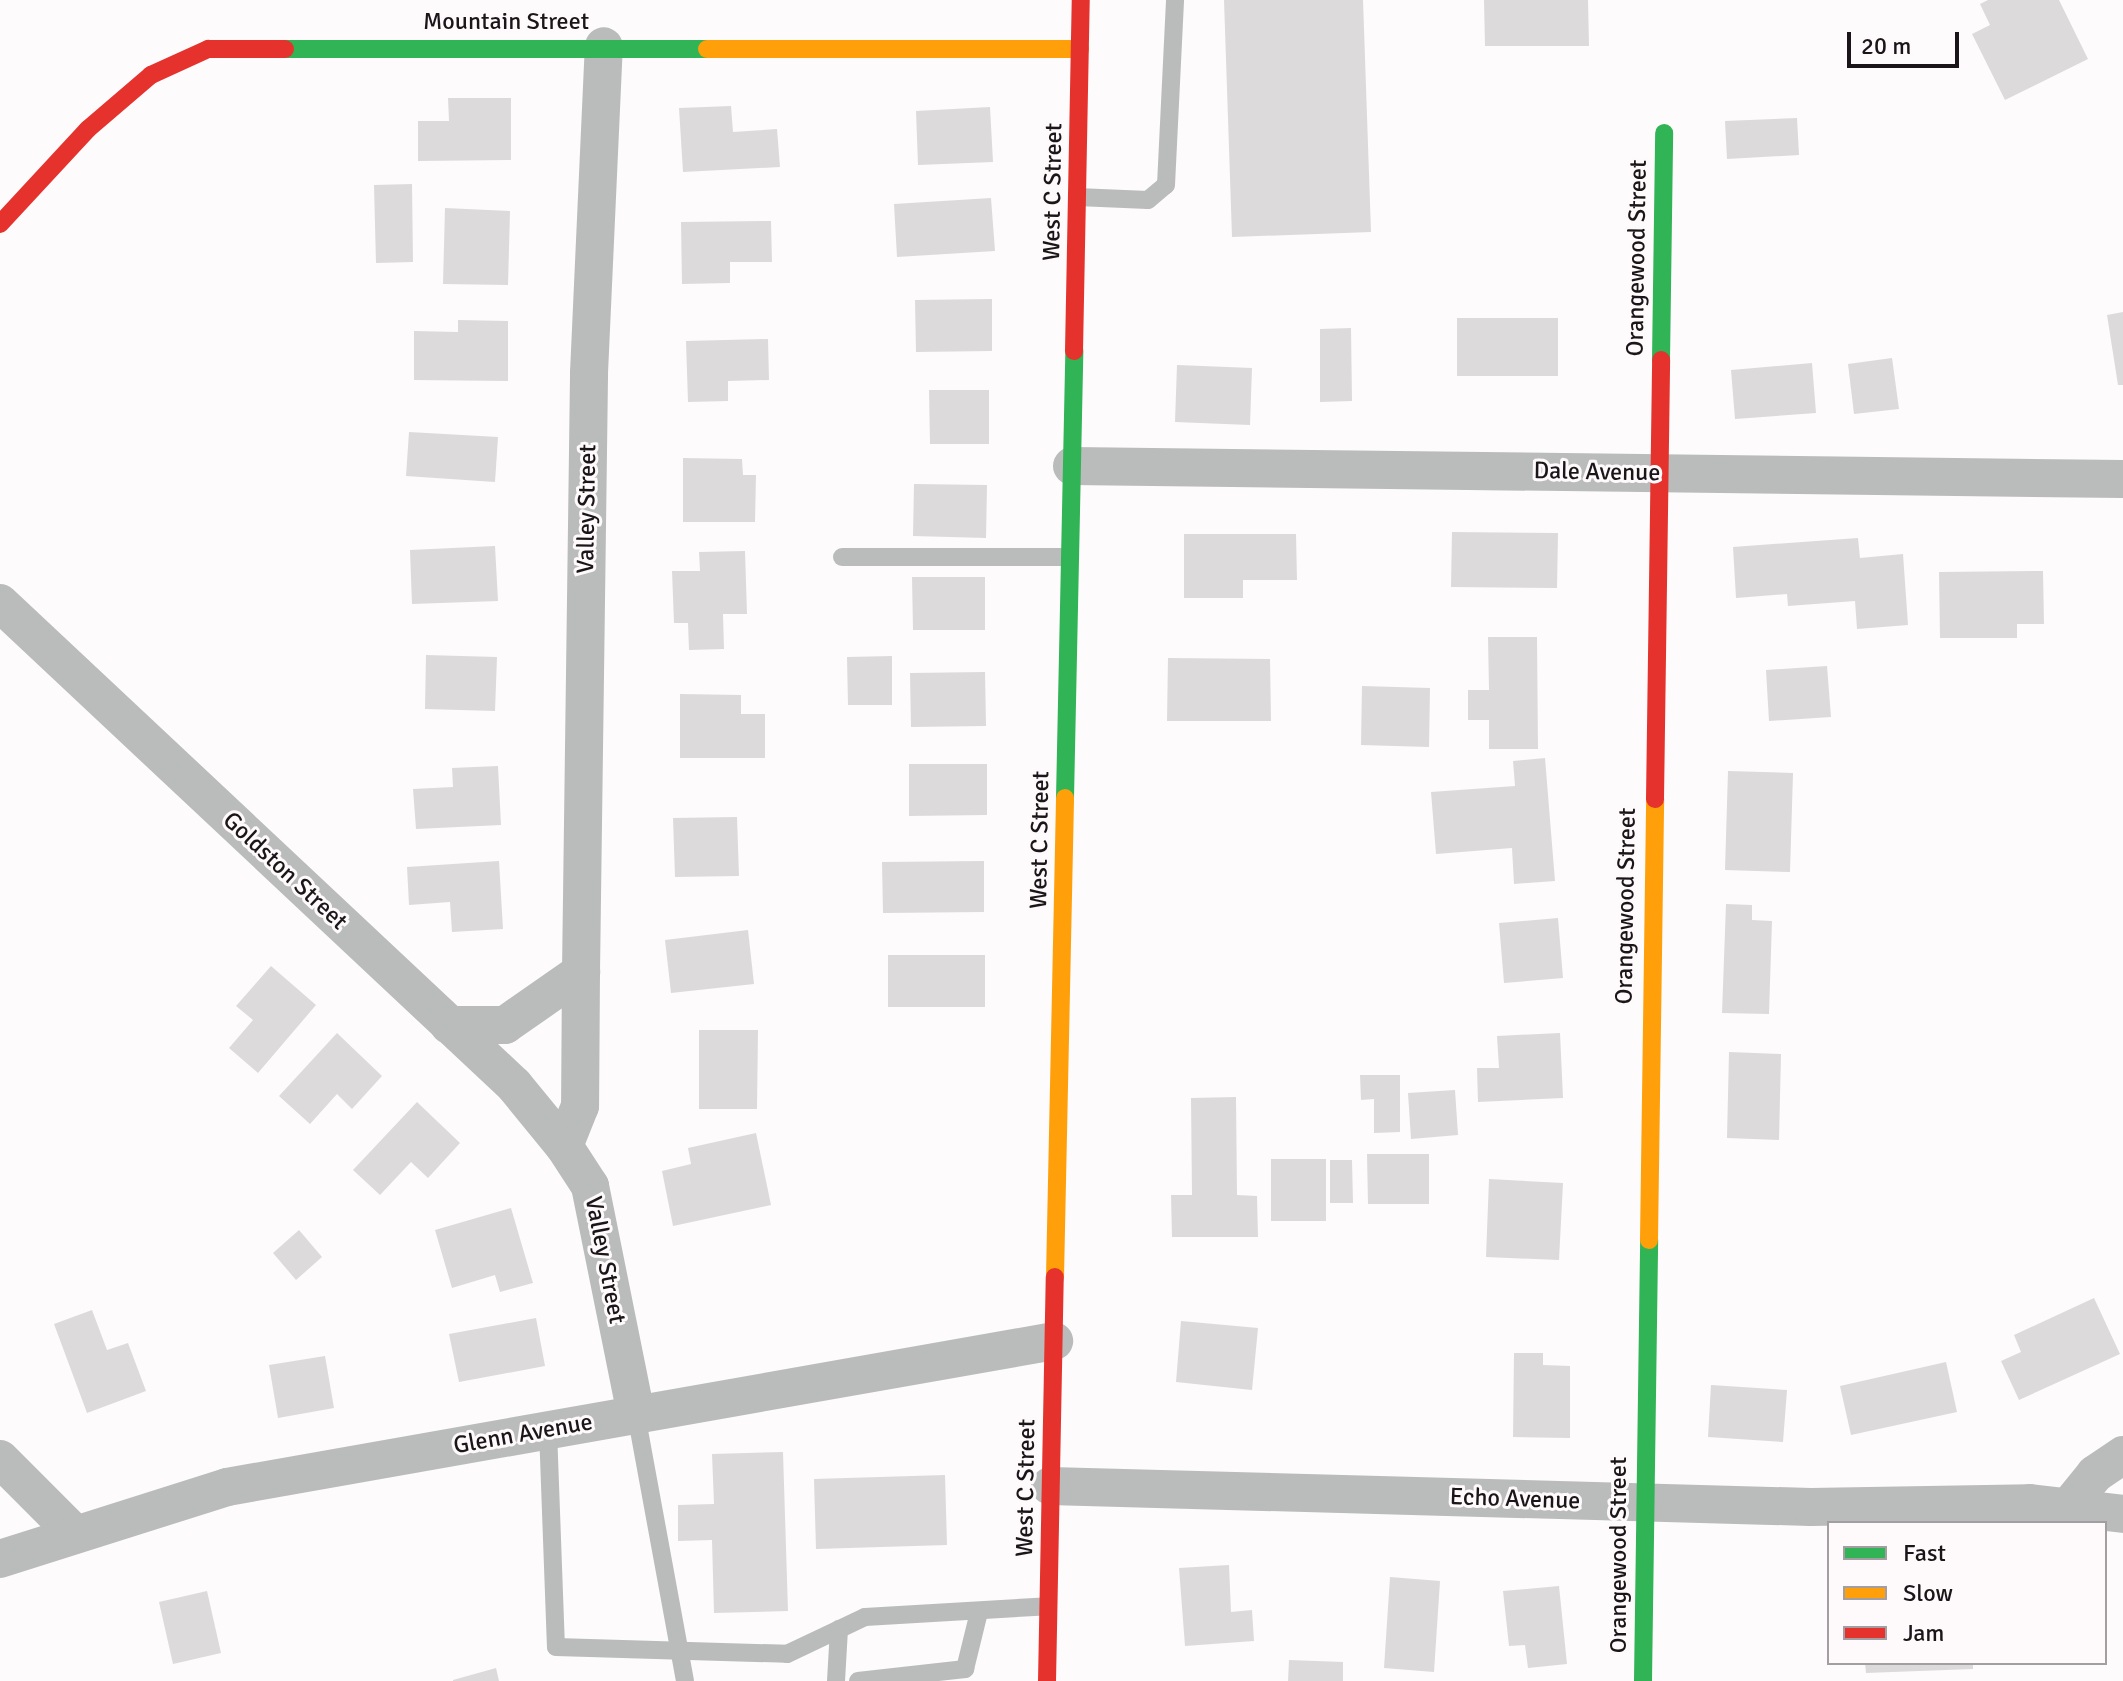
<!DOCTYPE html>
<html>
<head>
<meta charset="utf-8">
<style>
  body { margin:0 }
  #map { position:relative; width:2123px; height:1681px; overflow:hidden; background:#fdfbfc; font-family:Signika,sans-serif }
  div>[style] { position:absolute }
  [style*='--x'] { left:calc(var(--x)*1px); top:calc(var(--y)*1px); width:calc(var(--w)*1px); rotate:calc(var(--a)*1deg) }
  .building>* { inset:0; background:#dddadc }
  .lane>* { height:18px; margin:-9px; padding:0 9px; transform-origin:9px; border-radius:9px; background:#babbbb }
  .street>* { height:38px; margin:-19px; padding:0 19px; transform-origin:19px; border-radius:19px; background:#babbbb }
  .fast>* { height:18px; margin:-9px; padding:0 9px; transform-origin:9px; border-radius:9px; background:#30b455 }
  .slow>* { height:18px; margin:-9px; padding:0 9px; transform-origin:9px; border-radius:9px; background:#ff9f0a }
  .jam>* { height:18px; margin:-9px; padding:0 9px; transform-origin:9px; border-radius:9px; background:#e5322d }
  span { translate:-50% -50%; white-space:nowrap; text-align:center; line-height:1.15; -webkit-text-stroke:6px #fefafc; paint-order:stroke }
  .street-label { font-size:24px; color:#1a1518 }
  .legend { position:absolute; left:1827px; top:1521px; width:280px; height:144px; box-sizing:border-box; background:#fefafc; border:2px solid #a39ea1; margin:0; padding:10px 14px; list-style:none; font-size:24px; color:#1a1518 }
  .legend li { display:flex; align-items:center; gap:16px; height:40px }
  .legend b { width:40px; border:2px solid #a39ea1 }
  .scale { position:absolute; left:1847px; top:32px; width:112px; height:36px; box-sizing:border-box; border:4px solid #1a1518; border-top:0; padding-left:10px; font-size:24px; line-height:28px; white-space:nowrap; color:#1a1518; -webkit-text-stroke:6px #fefafc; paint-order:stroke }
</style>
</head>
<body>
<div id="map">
  <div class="building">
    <div style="clip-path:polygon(1224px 0,1363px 0,1371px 232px,1232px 237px)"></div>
    <div style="clip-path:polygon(1484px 0,1588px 0,1589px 46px,1485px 46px)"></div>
    <div style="clip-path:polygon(1988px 0,2059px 0,2088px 59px,2005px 100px,1972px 34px,1990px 25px,1980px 4px)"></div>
    <div style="clip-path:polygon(448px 98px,511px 98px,511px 160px,418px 161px,418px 121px,449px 121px)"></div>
    <div style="clip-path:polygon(731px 106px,733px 132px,777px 129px,780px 167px,683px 172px,679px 108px)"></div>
    <div style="clip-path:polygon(990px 107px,993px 162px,918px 165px,916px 111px)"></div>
    <div style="clip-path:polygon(1797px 118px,1799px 155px,1727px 159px,1725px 121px)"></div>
    <div style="clip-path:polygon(412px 184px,413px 262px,376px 263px,374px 185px)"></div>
    <div style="clip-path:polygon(991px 198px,995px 251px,897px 257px,894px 204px)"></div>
    <div style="clip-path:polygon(445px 208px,510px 211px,508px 285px,443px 284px)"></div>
    <div style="clip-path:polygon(771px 221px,772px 262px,730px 262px,730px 283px,682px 284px,681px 222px)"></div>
    <div style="clip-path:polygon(992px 299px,992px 351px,916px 352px,915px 300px)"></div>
    <div style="clip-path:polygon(2123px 312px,2123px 385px,2118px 385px,2107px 315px)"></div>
    <div style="clip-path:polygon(1457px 318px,1558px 318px,1558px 376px,1457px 376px)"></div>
    <div style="clip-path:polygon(458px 320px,508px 321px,508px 381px,414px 380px,414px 331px,458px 332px)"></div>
    <div style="clip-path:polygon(1351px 328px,1352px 401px,1320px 402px,1320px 329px)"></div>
    <div style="clip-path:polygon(768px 339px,769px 380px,728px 381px,728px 401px,688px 402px,686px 341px)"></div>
    <div style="clip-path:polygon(1892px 358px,1899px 409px,1854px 414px,1848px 364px)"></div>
    <div style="clip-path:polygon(1812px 363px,1816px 413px,1735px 419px,1731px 370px)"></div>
    <div style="clip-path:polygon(1177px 365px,1252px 368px,1250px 425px,1175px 422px)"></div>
    <div style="clip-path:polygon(929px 390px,989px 390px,989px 444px,930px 444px)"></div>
    <div style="clip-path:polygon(409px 432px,498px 437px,495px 482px,406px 476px)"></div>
    <div style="clip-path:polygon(683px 458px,742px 459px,743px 475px,756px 475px,755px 522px,683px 522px)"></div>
    <div style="clip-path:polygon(914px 484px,987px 485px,986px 538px,913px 536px)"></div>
    <div style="clip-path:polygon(1452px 532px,1558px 533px,1557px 588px,1451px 587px)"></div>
    <div style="clip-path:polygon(1184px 534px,1296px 534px,1297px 580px,1243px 580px,1243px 598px,1184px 598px)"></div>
    <div style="clip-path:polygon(1858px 538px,1860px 558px,1903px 554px,1908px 625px,1857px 629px,1855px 601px,1788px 606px,1787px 594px,1736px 598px,1733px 547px)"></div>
    <div style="clip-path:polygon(495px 546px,498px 601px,412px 604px,410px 550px)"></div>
    <div style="clip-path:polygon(745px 551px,747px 614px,723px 614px,724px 649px,689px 650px,688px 623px,674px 623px,672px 571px,700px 571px,699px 552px)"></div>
    <div style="clip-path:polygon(2043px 571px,2044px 624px,2017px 624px,2017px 638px,1940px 638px,1939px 572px)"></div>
    <div style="clip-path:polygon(912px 577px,985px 577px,985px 630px,913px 630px)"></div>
    <div style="clip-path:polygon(1488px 637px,1537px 637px,1538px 749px,1489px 749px,1489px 720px,1468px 720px,1468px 690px,1489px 690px)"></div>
    <div style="clip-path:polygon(426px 655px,497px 657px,495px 711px,425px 709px)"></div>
    <div style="clip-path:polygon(892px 656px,892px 705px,848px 705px,847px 657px)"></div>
    <div style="clip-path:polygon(1168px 658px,1270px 659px,1271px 721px,1167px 721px)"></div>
    <div style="clip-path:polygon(1827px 666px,1831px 717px,1769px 721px,1766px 670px)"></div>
    <div style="clip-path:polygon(985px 672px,986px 726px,911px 727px,910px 673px)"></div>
    <div style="clip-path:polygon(1362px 686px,1430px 688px,1429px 747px,1361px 745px)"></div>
    <div style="clip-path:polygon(680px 694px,741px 695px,741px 714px,765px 714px,765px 758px,680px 758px)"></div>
    <div style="clip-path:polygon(1545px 758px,1555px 881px,1514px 884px,1512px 848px,1436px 854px,1431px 792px,1515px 786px,1513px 761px)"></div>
    <div style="clip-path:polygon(909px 764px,987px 764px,987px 815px,909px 816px)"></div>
    <div style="clip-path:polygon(498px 766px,501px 825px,416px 829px,413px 789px,453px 787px,452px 768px)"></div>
    <div style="clip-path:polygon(1728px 771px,1793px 773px,1790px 872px,1725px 870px)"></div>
    <div style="clip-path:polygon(737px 817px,739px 876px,675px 877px,673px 818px)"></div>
    <div style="clip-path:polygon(499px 861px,503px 929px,452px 932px,450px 902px,409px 905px,407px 867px)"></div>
    <div style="clip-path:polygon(984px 861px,984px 912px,883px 913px,882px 862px)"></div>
    <div style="clip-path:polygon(1726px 904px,1752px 905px,1752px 920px,1772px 921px,1769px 1014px,1722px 1013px)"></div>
    <div style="clip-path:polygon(1558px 918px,1563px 978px,1504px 983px,1499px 923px)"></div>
    <div style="clip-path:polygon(748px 930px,754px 984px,671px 993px,665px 940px)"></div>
    <div style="clip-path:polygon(888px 955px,985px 955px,985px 1007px,888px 1007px)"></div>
    <div style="clip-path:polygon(271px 966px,316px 1005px,258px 1073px,229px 1048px,253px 1020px,236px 1006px)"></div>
    <div style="clip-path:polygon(699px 1030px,758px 1030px,757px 1109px,699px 1109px)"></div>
    <div style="clip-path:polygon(337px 1033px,382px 1076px,352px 1109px,337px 1094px,310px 1124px,279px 1096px)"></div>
    <div style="clip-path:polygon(1560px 1033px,1563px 1098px,1478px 1102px,1477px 1068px,1499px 1068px,1497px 1036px)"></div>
    <div style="clip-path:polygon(1729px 1052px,1781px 1054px,1779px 1140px,1727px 1138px)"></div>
    <div style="clip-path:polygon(1360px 1075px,1400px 1075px,1400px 1132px,1374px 1133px,1374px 1099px,1361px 1100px)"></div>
    <div style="clip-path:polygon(1455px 1090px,1458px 1135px,1411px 1139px,1408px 1093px)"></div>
    <div style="clip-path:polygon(1236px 1097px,1237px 1195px,1257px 1196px,1258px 1237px,1172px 1237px,1171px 1195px,1192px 1195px,1191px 1098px)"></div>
    <div style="clip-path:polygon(417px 1102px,460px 1143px,428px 1178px,411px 1162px,380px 1195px,353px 1170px)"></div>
    <div style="clip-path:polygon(756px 1133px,771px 1205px,673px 1226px,662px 1171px,691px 1164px,688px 1148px)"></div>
    <div style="clip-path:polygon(1367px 1154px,1429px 1154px,1429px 1204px,1368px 1204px)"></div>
    <div style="clip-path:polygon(1271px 1159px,1326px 1159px,1326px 1221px,1271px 1221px)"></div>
    <div style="clip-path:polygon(1330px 1160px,1352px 1160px,1353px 1203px,1330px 1203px)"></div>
    <div style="clip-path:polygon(1489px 1179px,1563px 1183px,1559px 1260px,1486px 1257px)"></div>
    <div style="clip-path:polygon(511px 1208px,533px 1283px,500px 1292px,495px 1275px,452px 1288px,435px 1230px)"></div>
    <div style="clip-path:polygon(299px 1230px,322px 1257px,296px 1280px,273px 1253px)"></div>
    <div style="clip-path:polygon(2094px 1298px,2120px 1354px,2019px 1400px,2001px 1361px,2021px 1352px,2014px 1335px)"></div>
    <div style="clip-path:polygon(92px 1310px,107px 1350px,128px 1343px,146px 1391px,87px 1413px,54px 1324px)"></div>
    <div style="clip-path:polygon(536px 1318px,545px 1366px,459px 1382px,449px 1334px)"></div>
    <div style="clip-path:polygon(1181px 1321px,1258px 1328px,1252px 1390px,1176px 1382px)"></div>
    <div style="clip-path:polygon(1514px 1353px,1543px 1353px,1543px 1365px,1570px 1366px,1570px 1438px,1513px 1437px)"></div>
    <div style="clip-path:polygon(325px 1356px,334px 1408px,278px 1418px,269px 1365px)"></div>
    <div style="clip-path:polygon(1946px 1362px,1957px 1412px,1851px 1435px,1840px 1386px)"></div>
    <div style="clip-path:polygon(1711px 1385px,1787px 1390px,1783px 1442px,1708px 1437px)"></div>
    <div style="clip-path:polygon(783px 1452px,788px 1611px,714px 1613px,712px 1540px,678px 1541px,678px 1505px,714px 1504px,712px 1454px)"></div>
    <div style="clip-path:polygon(945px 1475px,947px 1545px,816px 1549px,814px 1479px)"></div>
    <div style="clip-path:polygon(1229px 1565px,1231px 1612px,1252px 1610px,1254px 1641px,1185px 1646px,1179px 1568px)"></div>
    <div style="clip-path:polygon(1390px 1577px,1440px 1581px,1434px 1672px,1384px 1668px)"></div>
    <div style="clip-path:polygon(1559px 1586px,1567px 1664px,1528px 1668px,1525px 1645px,1509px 1646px,1503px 1591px)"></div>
    <div style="clip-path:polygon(207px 1591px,221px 1653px,173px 1664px,159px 1602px)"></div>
    <div style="clip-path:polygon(1289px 1660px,1343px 1662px,1343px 1681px,1288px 1681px)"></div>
    <div style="clip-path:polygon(1865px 1663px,1973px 1663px,1973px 1669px,1866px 1673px)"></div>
    <div style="clip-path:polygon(496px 1668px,499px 1681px,453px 1681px,453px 1680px)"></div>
  </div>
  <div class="lane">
    <div style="--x:1077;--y:197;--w:71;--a:2.4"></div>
    <div style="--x:1148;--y:200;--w:23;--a:-40"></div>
    <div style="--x:1166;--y:185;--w:185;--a:-87.2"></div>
    <div style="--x:842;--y:557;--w:228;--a:0"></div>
    <div style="--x:636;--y:1414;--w:271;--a:79.6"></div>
    <div style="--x:548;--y:1430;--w:217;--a:87.9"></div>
    <div style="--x:556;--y:1647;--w:231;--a:1.7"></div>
    <div style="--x:787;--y:1654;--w:86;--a:-25.4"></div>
    <div style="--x:865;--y:1617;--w:183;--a:-3.4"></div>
    <div style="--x:836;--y:1681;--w:52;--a:-86.7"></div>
    <div style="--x:858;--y:1681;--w:108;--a:-6.4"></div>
    <div style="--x:965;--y:1669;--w:59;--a:-76.2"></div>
  </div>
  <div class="street">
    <div style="--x:1072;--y:466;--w:1051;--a:0.71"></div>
    <div style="--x:0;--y:603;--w:705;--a:43.16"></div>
    <div style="--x:514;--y:1085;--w:79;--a:50.7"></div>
    <div style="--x:581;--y:972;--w:134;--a:90.4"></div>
    <div style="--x:580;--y:1106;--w:43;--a:111.8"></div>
    <div style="--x:564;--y:1146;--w:48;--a:57"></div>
    <div style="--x:590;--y:1186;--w:233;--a:78.6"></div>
    <div style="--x:449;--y:1025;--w:56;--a:0"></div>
    <div style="--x:505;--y:1025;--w:93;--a:-34.9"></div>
    <div style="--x:581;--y:972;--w:599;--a:-89.23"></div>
    <div style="--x:589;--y:373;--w:327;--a:-87.4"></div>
    <div style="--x:0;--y:1459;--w:102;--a:45"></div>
    <div style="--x:1050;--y:1486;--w:761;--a:1.58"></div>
    <div style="--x:1811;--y:1507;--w:219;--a:-1"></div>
    <div style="--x:2030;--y:1503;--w:94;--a:6.7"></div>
    <div style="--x:2070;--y:1505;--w:40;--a:-51"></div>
    <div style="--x:2095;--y:1474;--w:34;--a:-34"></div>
    <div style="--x:0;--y:1559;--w:238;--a:-17.6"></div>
    <div style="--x:227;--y:1487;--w:840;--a:-10.01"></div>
  </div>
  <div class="fast">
    <div style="--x:285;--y:49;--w:422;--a:0"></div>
    <div style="--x:1661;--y:360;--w:227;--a:-89.2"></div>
    <div style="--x:1065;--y:798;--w:447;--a:-88.8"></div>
    <div style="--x:1643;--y:1681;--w:441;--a:-89.2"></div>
  </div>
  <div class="slow">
    <div style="--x:707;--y:49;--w:373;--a:0"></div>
    <div style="--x:1649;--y:1240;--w:441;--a:-89.2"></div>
    <div style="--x:1055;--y:1277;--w:479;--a:-88.8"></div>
  </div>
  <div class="jam">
    <div style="--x:0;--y:224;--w:129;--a:-47.2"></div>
    <div style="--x:88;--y:129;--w:83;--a:-40.6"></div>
    <div style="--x:151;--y:75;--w:63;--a:-24.5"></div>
    <div style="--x:208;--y:49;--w:77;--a:0"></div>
    <div style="--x:1074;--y:351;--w:351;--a:-88.9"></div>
    <div style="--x:1655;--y:799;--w:439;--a:-89.2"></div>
    <div style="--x:1047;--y:1681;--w:404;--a:-88.9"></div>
  </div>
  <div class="street-label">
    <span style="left:506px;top:22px">Mountain Street</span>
    <span style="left:1053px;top:192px;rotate:-89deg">West C Street</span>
    <span style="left:1637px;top:258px;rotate:-89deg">Orangewood Street</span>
    <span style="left:1597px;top:472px;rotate:1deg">Dale Avenue</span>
    <span style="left:587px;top:509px;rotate:-89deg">Valley Street</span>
    <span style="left:1040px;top:840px;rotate:-89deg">West C Street</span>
    <span style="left:285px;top:871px;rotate:43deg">Goldston Street</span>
    <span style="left:1626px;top:906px;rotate:-89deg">Orangewood Street</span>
    <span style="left:605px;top:1260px;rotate:79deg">Valley Street</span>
    <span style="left:523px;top:1434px;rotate:-10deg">Glenn Avenue</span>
    <span style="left:1026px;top:1488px;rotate:-89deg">West C Street</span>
    <span style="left:1515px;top:1499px;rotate:2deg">Echo Avenue</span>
    <span style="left:1619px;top:1555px;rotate:-90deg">Orangewood Street</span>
  </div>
  <ul class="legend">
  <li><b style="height:10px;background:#30b455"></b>Fast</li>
  <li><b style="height:10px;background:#ff9f0a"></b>Slow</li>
  <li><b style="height:10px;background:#e5322d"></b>Jam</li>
  </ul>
  <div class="scale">20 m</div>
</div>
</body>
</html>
